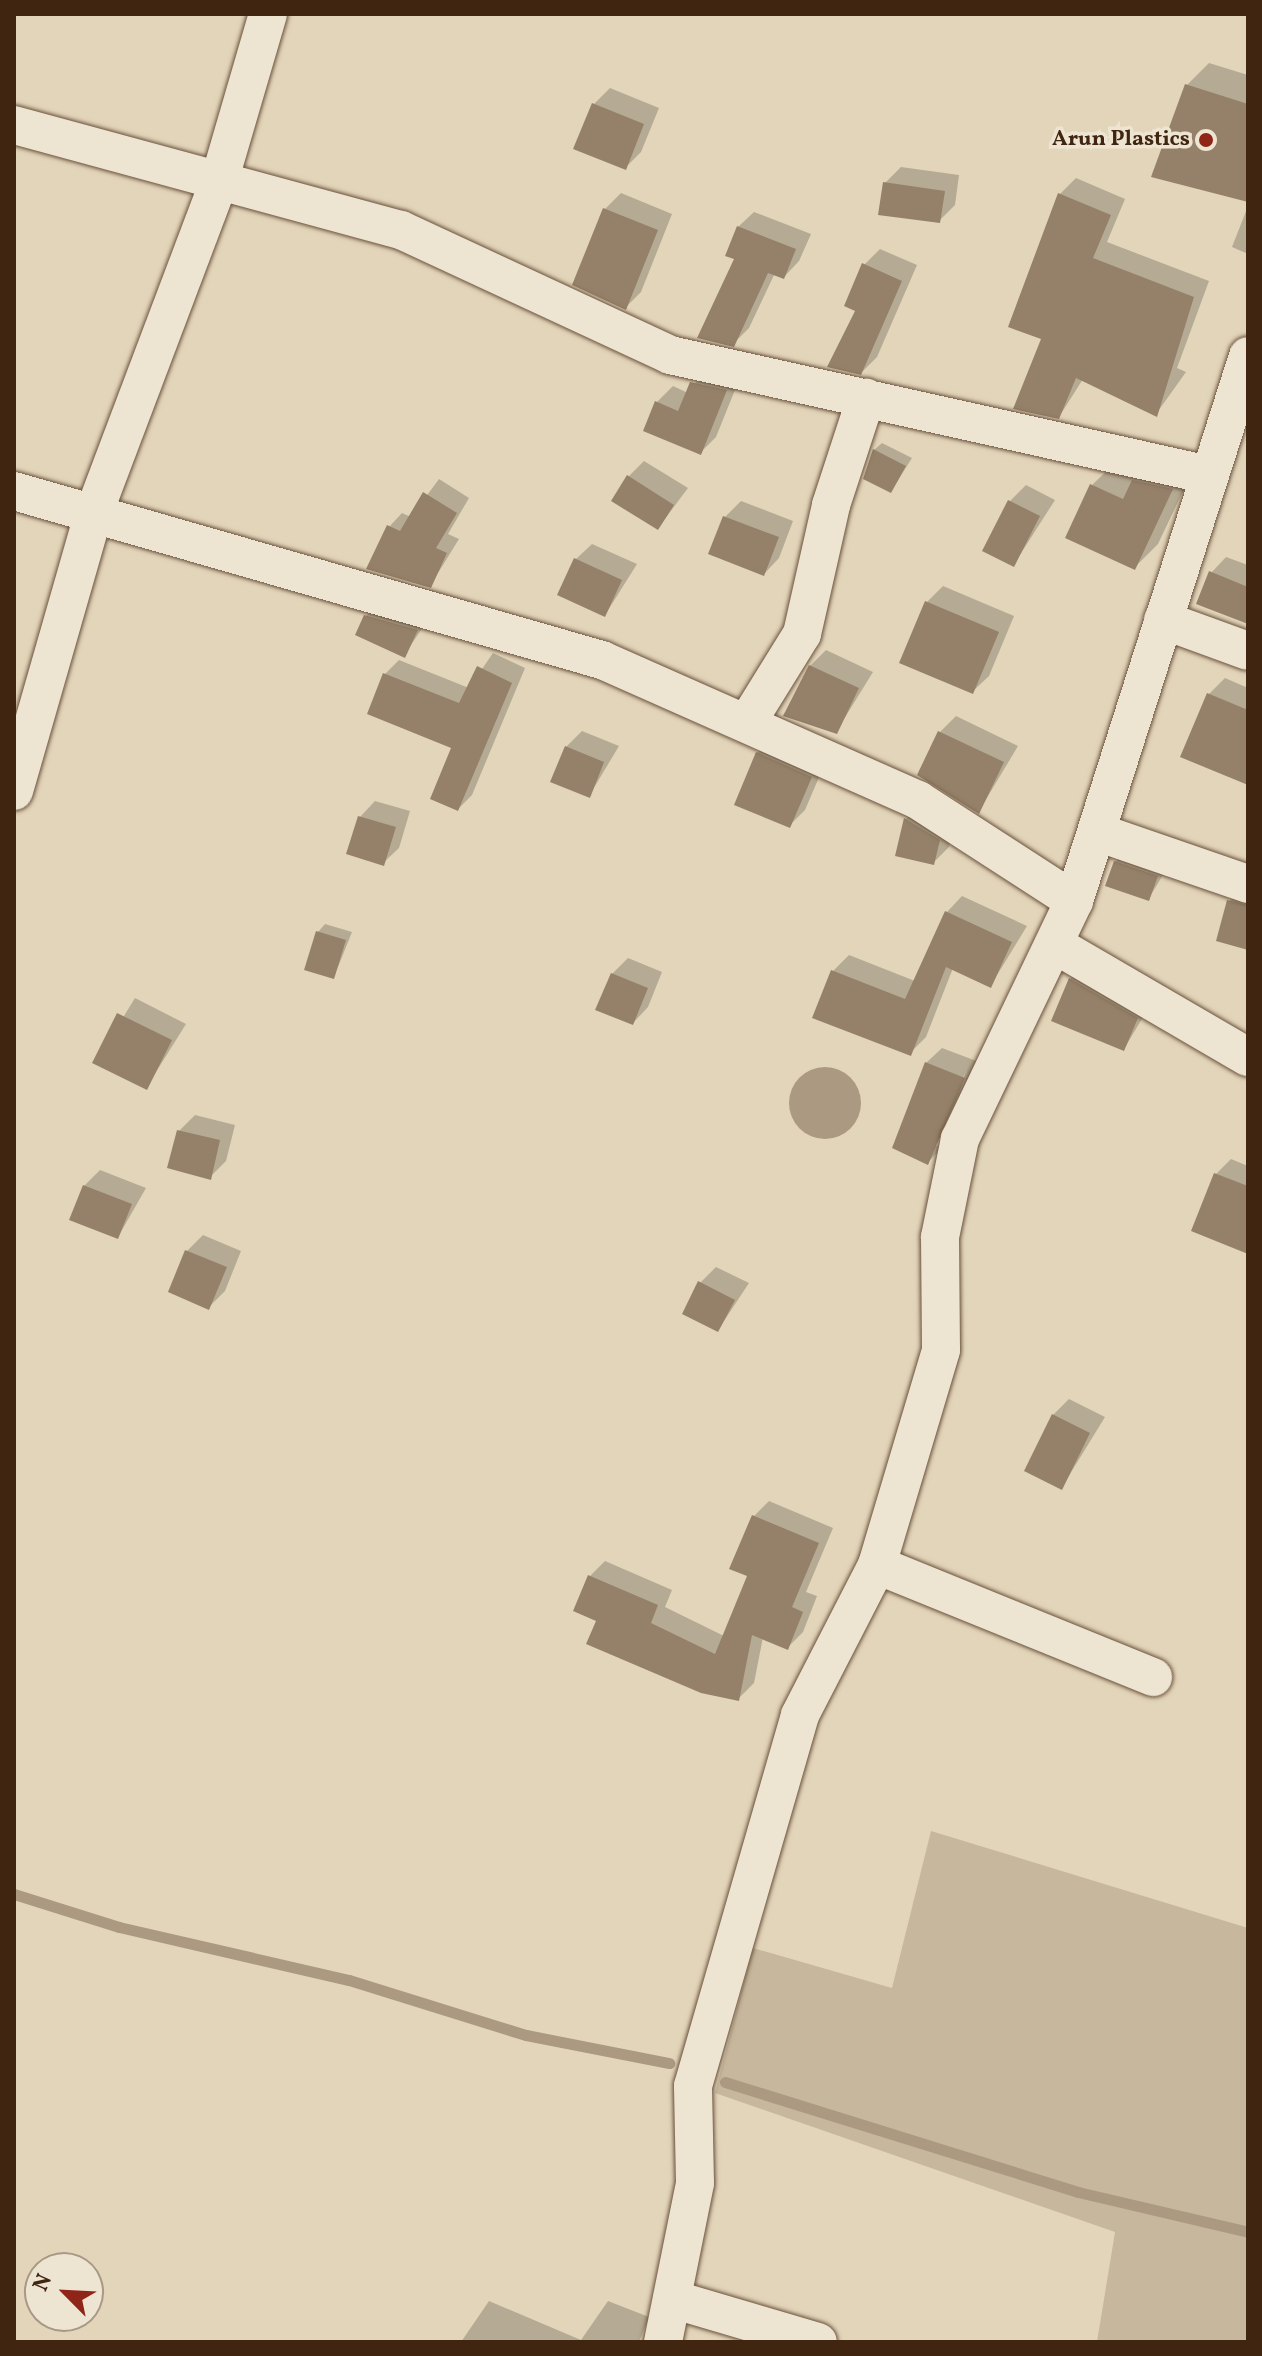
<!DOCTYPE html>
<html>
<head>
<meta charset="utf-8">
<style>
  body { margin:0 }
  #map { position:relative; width:1262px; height:2356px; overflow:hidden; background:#e3d5ba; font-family:Vollkorn,serif }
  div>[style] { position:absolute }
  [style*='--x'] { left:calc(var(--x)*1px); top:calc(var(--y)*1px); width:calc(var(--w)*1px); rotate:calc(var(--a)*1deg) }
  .green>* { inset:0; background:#c7b79d }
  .water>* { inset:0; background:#ac9981 }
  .round { border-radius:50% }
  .shadow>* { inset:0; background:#0003 }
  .stream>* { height:11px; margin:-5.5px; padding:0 5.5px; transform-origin:5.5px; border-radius:5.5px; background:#ac9981 }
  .building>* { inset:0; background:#958169 }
  .roads { filter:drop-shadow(0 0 2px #69513b) drop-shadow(0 0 2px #69513b) }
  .minor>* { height:38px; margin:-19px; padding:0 19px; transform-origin:19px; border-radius:19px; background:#ede4d2 }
  .dots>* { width:22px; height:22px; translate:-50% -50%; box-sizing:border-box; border:4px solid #ede4d2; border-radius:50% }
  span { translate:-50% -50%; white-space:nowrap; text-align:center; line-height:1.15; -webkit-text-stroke:7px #ede4d2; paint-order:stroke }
  .poi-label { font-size:22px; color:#402511; font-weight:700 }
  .right { translate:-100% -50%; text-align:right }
  .frame { position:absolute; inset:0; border:16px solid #402511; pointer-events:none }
  .north { position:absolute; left:24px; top:2252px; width:80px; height:80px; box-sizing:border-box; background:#ede4d2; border:2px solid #a89885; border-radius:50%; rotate:294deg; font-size:22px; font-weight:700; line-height:32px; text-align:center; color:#402511 }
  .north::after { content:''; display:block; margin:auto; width:28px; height:36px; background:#8f2418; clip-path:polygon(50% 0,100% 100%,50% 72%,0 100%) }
</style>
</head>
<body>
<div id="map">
  <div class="green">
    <div style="clip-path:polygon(931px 1831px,1248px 1928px,1248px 2342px,1097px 2342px,1115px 2232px,715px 2093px,753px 1948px,892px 1988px)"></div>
  </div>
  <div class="water">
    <div class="round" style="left:789px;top:1067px;width:72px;height:72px"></div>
  </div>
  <div class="shadow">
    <div style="clip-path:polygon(1209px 63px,1248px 75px,1248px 200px,1187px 85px)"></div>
    <div style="clip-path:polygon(610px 88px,659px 108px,641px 152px,625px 168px,594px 104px)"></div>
    <div style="clip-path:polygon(901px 167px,959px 175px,955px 205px,939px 221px,885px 183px)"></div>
    <div style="clip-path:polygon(1076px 178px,1125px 199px,1107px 242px,1209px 281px,1177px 368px,1186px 372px,1156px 414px,1083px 379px,1059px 417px,1044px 338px,1060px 194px)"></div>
    <div style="clip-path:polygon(621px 193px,672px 214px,641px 292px,625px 308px,605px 209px)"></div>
    <div style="clip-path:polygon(1248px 206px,1248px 254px,1232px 247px)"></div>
    <div style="clip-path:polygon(754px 212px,811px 234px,799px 261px,784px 277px,775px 273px,749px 328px,733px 344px,738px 227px)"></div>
    <div style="clip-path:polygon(880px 249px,917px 265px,877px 357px,861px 373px,864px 265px)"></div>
    <div style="clip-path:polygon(708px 367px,741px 375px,716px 437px,700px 453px,657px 402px,673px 386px,688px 393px)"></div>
    <div style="clip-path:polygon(882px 443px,912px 458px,891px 491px,874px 450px)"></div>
    <div style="clip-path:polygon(644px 461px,688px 488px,658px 528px,628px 477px)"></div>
    <div style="clip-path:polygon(1116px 462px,1195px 466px,1158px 544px,1134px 568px,1092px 485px)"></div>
    <div style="clip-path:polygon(439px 479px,469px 498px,448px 534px,459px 539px,430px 586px,389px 527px,402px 513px,411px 517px)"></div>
    <div style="clip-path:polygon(1026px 485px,1055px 500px,1014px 564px,1010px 501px)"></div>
    <div style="clip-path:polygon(741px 501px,793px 521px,779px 558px,764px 574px,725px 517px)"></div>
    <div style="clip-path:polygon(592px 544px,637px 564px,605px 615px,576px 559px)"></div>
    <div style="clip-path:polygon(1226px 557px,1248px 565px,1248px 617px,1211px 573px)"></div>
    <div style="clip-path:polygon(943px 586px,1014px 616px,989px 676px,973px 691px,927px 602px)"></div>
    <div style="clip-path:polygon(382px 600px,432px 614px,404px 655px,366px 616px)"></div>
    <div style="clip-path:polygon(826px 650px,873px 672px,836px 732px,810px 666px)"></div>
    <div style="clip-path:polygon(493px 653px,525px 668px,472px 795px,458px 809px,454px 747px,385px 674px,399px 660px,469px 688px)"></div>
    <div style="clip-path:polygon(1225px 678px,1248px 688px,1248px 782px,1209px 694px)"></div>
    <div style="clip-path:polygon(956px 716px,1018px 746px,979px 811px,940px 732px)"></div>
    <div style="clip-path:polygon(582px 731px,619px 746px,589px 796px,566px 747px)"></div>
    <div style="clip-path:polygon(773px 737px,826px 761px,805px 810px,789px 826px,757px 753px)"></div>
    <div style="clip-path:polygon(375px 801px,410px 811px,399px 848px,383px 863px,360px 817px)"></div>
    <div style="clip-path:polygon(922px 803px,954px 824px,949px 847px,933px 863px,898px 855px,906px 819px)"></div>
    <div style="clip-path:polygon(1131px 846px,1172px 860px,1149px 898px,1115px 862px)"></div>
    <div style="clip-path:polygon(1248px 885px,1248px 948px,1229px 901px)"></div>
    <div style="clip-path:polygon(962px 896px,1027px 926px,991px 985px,953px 968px,926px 1037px,910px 1053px,833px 971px,849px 955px,915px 981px,947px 912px)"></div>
    <div style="clip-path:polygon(325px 924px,352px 932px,334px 977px,318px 932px)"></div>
    <div style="clip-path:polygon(628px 958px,662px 972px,648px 1007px,633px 1023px,612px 974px)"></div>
    <div style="clip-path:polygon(1086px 964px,1152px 1002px,1124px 1049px,1070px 979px)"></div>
    <div style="clip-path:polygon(135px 998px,186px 1024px,146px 1088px,95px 1063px)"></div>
    <div style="clip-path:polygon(evenodd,942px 1048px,979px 1062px,943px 1147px,927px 1163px,926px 1063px,942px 1048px,967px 1068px,938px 1146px,934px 1146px,967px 1068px)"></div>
    <div style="clip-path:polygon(195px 1115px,235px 1125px,226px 1161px,210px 1177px,179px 1131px)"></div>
    <div style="clip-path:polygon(1231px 1159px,1248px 1166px,1248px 1252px,1216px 1174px)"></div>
    <div style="clip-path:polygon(100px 1170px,146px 1188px,118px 1237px,84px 1186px)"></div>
    <div style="clip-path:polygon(203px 1235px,241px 1251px,225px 1291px,209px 1307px,187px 1251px)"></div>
    <div style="clip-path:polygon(716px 1267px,749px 1283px,718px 1330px,700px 1283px)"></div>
    <div style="clip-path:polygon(1069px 1399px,1105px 1417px,1062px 1487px,1053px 1415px)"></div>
    <div style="clip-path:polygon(769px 1501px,833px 1528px,806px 1592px,817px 1596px,803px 1632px,788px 1647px,763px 1637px,754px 1683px,738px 1699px,599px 1620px,590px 1576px,605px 1561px,672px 1590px,665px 1607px,724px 1636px,749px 1575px,754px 1516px)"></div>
    <div style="clip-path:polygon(489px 2301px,581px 2340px,608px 2301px,649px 2317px,639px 2342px,461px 2342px)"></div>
  </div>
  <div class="stream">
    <div style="--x:14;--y:1894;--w:110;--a:17.4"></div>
    <div style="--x:119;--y:1927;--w:236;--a:13"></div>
    <div style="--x:349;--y:1980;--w:185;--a:17.3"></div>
    <div style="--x:526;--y:2035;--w:146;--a:11.1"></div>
    <div style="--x:725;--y:2082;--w:370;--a:17.3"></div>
    <div style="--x:1078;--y:2192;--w:175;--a:13.2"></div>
  </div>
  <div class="building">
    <div style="clip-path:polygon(1185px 84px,1248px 104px,1248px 202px,1151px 177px)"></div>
    <div style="clip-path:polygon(592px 103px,644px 124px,626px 170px,573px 149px)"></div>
    <div style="clip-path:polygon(883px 182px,945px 191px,940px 223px,878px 215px)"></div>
    <div style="clip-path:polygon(1058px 193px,1111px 215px,1093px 258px,1194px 297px,1157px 417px,1076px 378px,1059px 419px,1013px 409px,1041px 339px,1008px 327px)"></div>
    <div style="clip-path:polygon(603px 208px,658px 230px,626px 310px,572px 285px)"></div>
    <div style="clip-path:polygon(737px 226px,796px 249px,784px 279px,768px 273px,734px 347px,697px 338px,734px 259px,725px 256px)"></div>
    <div style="clip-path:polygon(862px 263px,902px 281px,861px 375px,827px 367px,855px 311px,844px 306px)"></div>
    <div style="clip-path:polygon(690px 382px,727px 390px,701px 455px,643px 431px,655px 401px,678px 411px)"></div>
    <div style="clip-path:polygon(873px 449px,906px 466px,891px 493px,863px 479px)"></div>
    <div style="clip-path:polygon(627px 475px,674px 505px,658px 530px,611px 501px)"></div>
    <div style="clip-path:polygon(1132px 480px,1173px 489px,1135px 570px,1065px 538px,1090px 484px,1123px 499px)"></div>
    <div style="clip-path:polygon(423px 492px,457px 513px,436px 548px,447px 553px,431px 588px,366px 569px,387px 525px,400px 531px)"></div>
    <div style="clip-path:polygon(1008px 500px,1040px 516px,1014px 567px,982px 551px)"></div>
    <div style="clip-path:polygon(723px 516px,779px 537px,764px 576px,708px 554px)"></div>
    <div style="clip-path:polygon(574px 558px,622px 580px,605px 617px,557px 595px)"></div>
    <div style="clip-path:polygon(1209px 571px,1248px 587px,1248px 624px,1196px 604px)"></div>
    <div style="clip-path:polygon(925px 601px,999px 632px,973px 694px,899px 663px)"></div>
    <div style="clip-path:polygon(364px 615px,418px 630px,405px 658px,355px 635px)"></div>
    <div style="clip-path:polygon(809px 665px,859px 688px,837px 734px,783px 716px)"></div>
    <div style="clip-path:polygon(477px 666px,512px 683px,458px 811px,430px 799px,451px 748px,367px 714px,383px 673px,459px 703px)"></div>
    <div style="clip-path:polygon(1207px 693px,1248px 710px,1248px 785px,1180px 757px)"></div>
    <div style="clip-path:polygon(938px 731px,1004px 762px,979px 814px,917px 775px)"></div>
    <div style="clip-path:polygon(565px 746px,604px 762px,590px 798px,550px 782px)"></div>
    <div style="clip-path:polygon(756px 752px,812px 777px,790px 828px,734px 805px)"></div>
    <div style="clip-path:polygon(358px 816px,396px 827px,384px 866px,346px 854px)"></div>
    <div style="clip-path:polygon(904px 818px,940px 840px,934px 865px,895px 856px)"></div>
    <div style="clip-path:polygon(1114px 861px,1158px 876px,1149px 901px,1105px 886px)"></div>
    <div style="clip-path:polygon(1227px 900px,1248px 905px,1248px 950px,1216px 941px)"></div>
    <div style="clip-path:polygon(945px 911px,1012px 942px,991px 988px,946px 967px,911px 1056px,812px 1018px,831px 970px,905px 999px)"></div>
    <div style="clip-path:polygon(316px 931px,346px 940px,334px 979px,304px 970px)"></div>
    <div style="clip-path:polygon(611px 973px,648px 988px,633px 1025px,595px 1010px)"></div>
    <div style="clip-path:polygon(1069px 978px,1138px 1018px,1124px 1051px,1051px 1021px)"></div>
    <div style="clip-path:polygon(117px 1013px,172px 1040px,147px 1090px,92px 1063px)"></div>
    <div style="clip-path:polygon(925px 1062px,965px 1078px,928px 1165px,892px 1148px)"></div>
    <div style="clip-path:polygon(177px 1130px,220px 1140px,211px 1180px,167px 1168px)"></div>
    <div style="clip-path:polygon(1214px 1173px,1248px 1186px,1248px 1254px,1191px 1231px)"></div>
    <div style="clip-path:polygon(83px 1185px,132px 1204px,118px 1239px,69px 1220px)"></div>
    <div style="clip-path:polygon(185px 1250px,227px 1267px,209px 1310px,168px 1292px)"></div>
    <div style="clip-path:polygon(698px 1281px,735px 1300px,718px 1332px,682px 1314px)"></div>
    <div style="clip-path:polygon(1052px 1414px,1090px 1433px,1062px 1490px,1024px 1471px)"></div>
    <div style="clip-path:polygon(752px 1515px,819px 1543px,792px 1607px,803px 1612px,788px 1650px,752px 1635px,739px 1701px,701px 1693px,586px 1644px,596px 1621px,573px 1611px,588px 1575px,658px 1605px,651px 1623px,715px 1654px,747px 1576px,729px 1569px)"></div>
  </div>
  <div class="roads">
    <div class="minor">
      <div style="--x:14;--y:125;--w:401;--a:15.2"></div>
      <div style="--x:401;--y:230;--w:297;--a:24.9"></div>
      <div style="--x:670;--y:355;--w:552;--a:12.55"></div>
      <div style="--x:14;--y:491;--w:612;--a:16.04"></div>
      <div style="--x:602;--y:660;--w:346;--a:23.9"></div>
      <div style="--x:918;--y:800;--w:186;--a:32.9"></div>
      <div style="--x:1163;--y:620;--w:90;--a:20"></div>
      <div style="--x:748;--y:721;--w:102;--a:-58.2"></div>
      <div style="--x:802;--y:634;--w:132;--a:-77.3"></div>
      <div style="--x:831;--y:505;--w:113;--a:-71.9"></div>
      <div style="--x:14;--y:791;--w:287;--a:-74"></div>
      <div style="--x:93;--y:515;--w:353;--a:-69.3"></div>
      <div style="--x:218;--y:185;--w:178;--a:-73.7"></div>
      <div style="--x:1097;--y:832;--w:160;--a:19"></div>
      <div style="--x:1057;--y:946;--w:221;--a:30.2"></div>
      <div style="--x:877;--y:1565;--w:298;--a:22.1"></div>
      <div style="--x:672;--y:2299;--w:152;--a:16.4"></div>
      <div style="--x:663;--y:2342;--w:162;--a:-78.6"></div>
      <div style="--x:695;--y:2183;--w:97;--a:-91.2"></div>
      <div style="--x:693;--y:2086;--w:386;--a:-73.9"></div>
      <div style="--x:800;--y:1715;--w:169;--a:-62.8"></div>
      <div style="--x:877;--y:1565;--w:224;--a:-73.4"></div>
      <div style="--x:941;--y:1350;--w:113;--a:-90.5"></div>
      <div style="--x:940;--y:1237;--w:100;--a:-78.5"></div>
      <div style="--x:960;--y:1139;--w:264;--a:-64.4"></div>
      <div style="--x:1074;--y:901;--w:572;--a:-72.29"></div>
    </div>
  </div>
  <div class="dots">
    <div style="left:1206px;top:140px;background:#8f2418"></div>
  </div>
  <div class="poi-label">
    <span class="right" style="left:1190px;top:140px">Arun Plastics</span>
  </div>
  <div class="frame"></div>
  <div class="north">N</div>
</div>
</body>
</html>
